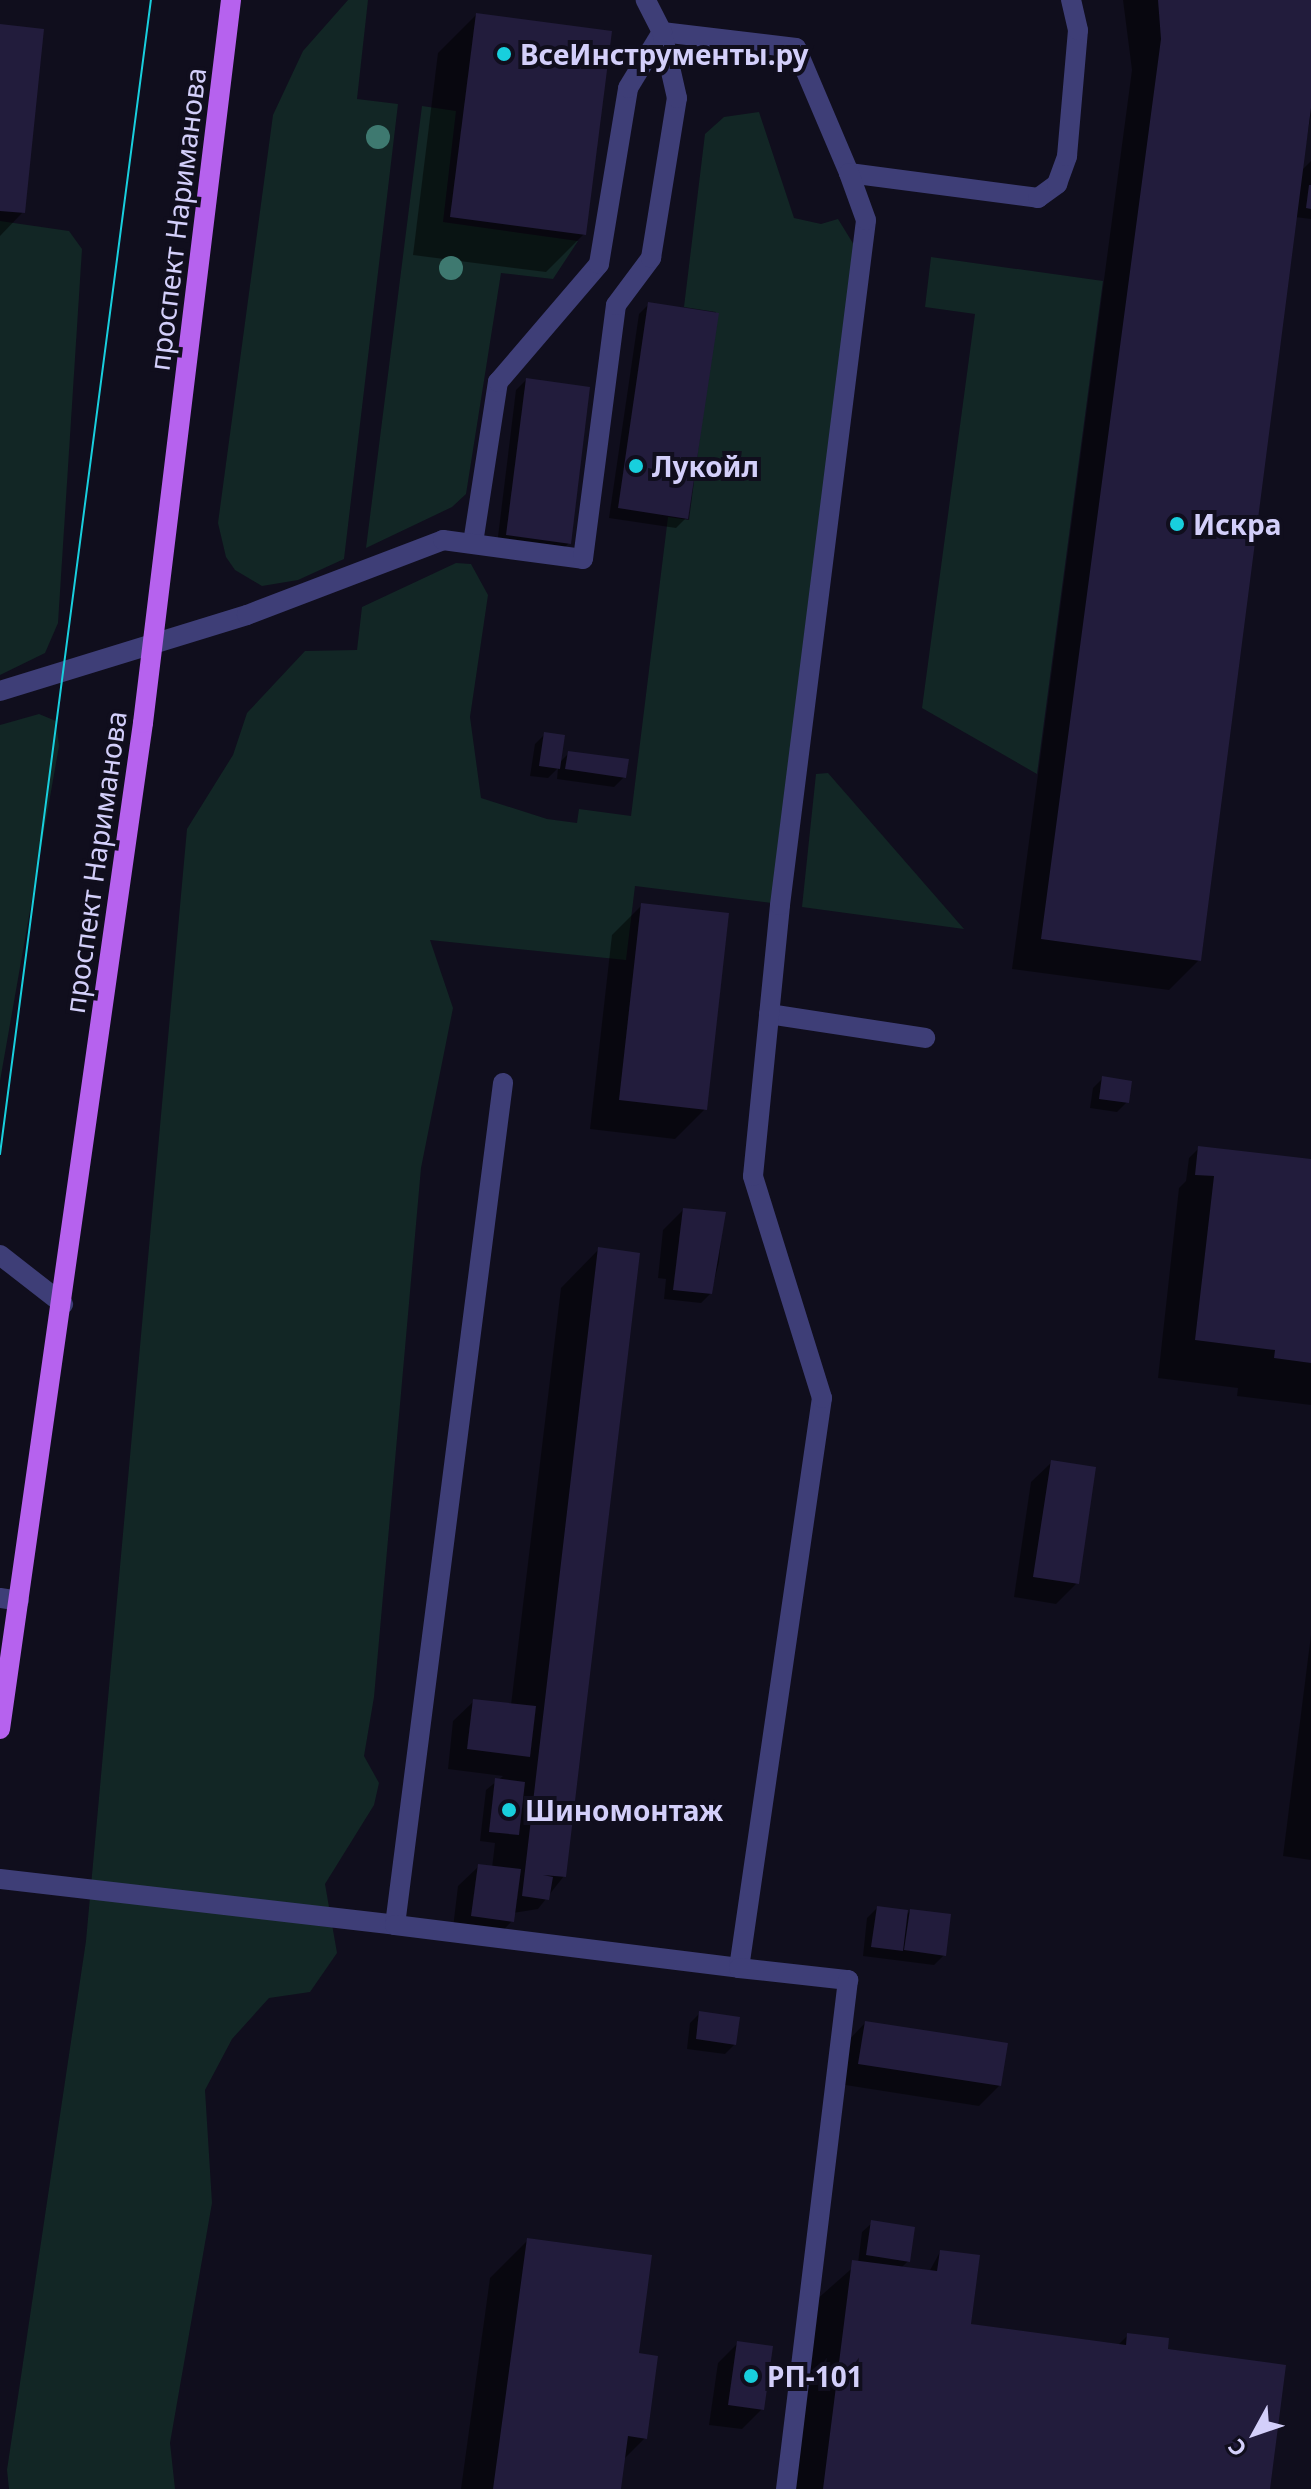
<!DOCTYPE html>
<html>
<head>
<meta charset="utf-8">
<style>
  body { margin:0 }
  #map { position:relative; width:1311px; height:2489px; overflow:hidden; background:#100e1d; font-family:"Noto Sans",sans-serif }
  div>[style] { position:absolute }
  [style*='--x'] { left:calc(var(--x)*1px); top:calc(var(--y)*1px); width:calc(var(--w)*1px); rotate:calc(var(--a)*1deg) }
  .green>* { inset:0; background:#122625 }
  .shadow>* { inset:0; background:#0007 }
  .building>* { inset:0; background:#221c3c }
  .service>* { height:20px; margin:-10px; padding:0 10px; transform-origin:10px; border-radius:10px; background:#3e3e77 }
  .primary>* { height:20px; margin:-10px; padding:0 10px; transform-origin:10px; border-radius:10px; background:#b662ee }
  .tram>* { height:2px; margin:-1px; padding:0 1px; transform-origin:1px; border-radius:1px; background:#18cfdd }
  .trees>* { width:24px; height:24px; margin:-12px; border-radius:50%; background:#3e7970 }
  .dots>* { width:22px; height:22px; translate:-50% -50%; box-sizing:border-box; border:4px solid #100e1d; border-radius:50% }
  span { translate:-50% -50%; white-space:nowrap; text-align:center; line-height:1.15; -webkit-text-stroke:8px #100e1d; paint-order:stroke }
  .poi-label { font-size:28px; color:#d3cffa; font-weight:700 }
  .left { translate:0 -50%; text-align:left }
  .street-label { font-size:28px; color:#d3cffa }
  .north { position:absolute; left:1215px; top:2393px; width:80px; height:80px; -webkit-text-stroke:6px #100e1d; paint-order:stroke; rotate:230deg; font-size:22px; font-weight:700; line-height:32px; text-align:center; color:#d3cffa }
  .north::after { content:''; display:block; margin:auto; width:28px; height:36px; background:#d3cffa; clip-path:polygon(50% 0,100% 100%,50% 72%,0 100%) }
</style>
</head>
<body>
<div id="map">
  <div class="green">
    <div style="clip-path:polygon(348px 0,368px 0,357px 99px,398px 104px,344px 559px,298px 580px,262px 586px,235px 570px,226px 557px,218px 523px,273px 115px,303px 51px)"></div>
    <div style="clip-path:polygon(422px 106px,456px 111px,443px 222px,578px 241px,553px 279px,501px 273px,466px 494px,452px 507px,366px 548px)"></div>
    <div style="clip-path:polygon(759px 112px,794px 218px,821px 224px,838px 219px,854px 245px,772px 903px,635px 886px,626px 960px,430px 940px,453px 1008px,421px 1168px,374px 1697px,364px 1756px,379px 1783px,374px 1805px,325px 1884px,337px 1953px,310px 1992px,269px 1998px,232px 2039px,205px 2090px,212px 2203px,170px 2443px,175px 2489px,9px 2489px,7px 2470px,86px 1941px,187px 829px,233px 755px,247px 713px,305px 651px,357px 650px,362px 607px,456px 563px,471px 564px,488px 595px,470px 717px,481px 798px,547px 819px,577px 823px,579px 809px,631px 816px,668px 517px,689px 520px,716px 312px,684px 307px,705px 134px,724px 117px)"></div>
    <div style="clip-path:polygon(0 221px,69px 231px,82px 249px,58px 623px,45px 653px,0 675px)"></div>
    <div style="clip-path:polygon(931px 257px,1103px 281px,1037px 774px,922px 708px,975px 314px,925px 307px)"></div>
    <div style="clip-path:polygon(39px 714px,56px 721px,59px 746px,0 1081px,0 725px)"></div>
    <div style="clip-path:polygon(828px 773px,964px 929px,802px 907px,816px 774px)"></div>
  </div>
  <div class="shadow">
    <div style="clip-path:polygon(1123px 0,1311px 0,1311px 114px,1301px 171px,1311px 161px,1311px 219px,1295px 217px,1199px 960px,1169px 990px,1012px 969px,1132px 70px)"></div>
    <div style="clip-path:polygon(476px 15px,584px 234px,546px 272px,413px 255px,438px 53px)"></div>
    <div style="clip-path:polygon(0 26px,23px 212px,0 236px)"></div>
    <div style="clip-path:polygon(649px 304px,686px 518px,676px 528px,609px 518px,639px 314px)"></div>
    <div style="clip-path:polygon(526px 380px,569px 543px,559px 553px,497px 545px,516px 390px)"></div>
    <div style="clip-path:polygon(545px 734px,558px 764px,569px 753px,624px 777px,614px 787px,557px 779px,558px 768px,548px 778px,530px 776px,535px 744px)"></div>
    <div style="clip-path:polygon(642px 905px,705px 1109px,675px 1139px,590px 1129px,612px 935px)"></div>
    <div style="clip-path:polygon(1103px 1078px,1127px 1102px,1117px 1112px,1090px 1108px,1093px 1088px)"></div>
    <div style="clip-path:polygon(1199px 1148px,1311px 1161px,1311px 1405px,1237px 1396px,1238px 1388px,1158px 1378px,1179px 1188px,1186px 1181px,1189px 1158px)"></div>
    <div style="clip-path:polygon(683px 1210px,723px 1214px,719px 1262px,711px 1293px,701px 1303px,664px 1299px,666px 1279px,658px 1278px,663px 1230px)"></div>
    <div style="clip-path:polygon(599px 1249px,564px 1876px,538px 1909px,513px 1913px,512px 1921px,492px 1942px,452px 1936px,458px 1886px,479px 1866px,492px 1868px,495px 1843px,480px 1841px,486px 1790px,503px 1776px,448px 1769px,453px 1721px,474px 1701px,511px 1705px,561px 1288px)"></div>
    <div style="clip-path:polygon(1052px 1462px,1077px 1583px,1056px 1604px,1014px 1597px,1031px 1482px)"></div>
    <div style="clip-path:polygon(1311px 1635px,1311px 1860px,1283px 1856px)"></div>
    <div style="clip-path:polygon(877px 1908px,905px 1916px,910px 1911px,944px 1955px,934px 1965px,863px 1956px,867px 1918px)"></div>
    <div style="clip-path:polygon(700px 2013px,735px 2044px,725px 2054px,687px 2049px,690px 2023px)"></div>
    <div style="clip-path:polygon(865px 2023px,1000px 2085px,979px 2106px,839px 2084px,845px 2044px)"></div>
    <div style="clip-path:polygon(872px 2223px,908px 2261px,901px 2268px,929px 2272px,940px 2252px,968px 2330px,1117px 2346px,1128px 2335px,1165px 2351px,1268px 2489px,791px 2489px,815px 2301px,858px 2263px,862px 2232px)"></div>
    <div style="clip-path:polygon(528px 2240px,636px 2355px,645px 2438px,623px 2460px,619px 2489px,461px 2489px,490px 2278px)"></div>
    <div style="clip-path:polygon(738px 2343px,762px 2409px,742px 2429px,709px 2425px,718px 2363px)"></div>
  </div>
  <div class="building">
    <div style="clip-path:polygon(1158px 0,1311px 0,1311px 108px,1201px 961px,1041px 939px,1161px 39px)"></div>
    <div style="clip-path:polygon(476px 13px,612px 31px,586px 235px,450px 217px)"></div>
    <div style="clip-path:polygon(0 24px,44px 29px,25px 213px,0 211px)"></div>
    <div style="clip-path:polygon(1309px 185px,1311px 185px,1311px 209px,1306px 208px)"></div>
    <div style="clip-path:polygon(648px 302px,719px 313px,688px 519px,618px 508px)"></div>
    <div style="clip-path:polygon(526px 378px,590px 387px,571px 544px,506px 535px)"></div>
    <div style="clip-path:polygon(544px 732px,565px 735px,560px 769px,539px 766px)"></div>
    <div style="clip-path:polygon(568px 751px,629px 759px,626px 778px,565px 769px)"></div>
    <div style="clip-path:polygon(641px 903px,729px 913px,707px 1110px,619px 1100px)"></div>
    <div style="clip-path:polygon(1102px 1076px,1132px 1081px,1129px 1103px,1099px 1099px)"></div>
    <div style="clip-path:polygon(1198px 1146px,1311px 1159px,1311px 1363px,1274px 1358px,1275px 1350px,1195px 1340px,1214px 1176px,1195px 1175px)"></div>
    <div style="clip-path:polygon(683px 1208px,726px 1212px,712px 1294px,673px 1290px)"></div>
    <div style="clip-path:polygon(598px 1247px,640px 1253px,566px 1877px,543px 1875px,553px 1877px,549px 1900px,522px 1896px)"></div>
    <div style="clip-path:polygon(1051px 1460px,1096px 1467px,1079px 1584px,1033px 1577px)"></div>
    <div style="clip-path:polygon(473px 1699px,536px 1706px,530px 1757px,467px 1749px)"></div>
    <div style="clip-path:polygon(495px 1778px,525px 1782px,519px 1835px,489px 1832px)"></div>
    <div style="clip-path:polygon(478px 1864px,521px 1869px,514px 1922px,471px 1916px)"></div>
    <div style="clip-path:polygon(877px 1906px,908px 1910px,903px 1951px,871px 1947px)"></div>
    <div style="clip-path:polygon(910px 1909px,951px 1914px,946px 1956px,904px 1950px)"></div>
    <div style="clip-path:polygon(699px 2011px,740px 2017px,736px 2045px,696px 2039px)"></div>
    <div style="clip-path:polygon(865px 2021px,1008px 2043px,1001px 2086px,858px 2064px)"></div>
    <div style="clip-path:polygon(871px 2220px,915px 2227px,910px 2262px,866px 2255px)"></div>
    <div style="clip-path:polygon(527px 2238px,652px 2255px,639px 2353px,658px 2356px,647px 2439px,628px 2436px,621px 2489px,493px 2489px)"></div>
    <div style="clip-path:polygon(940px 2250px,980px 2255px,971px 2324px,1126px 2345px,1127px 2333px,1169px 2338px,1168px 2349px,1286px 2365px,1270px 2489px,823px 2489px,852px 2260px,937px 2271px)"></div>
    <div style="clip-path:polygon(737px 2341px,773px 2346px,764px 2410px,728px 2405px)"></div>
  </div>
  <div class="service">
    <div style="--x:662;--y:32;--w:135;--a:6.8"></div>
    <div style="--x:796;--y:48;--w:136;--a:67"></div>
    <div style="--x:849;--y:173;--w:191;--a:7.5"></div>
    <div style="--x:1038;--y:198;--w:24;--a:-36"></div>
    <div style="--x:1057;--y:184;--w:30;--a:-70"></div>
    <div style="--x:1067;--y:156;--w:126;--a:-85"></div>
    <div style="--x:1078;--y:30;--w:31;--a:-103"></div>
    <div style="--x:473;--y:543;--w:163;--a:-81.2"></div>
    <div style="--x:498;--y:382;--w:155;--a:-49.4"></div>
    <div style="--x:599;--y:264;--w:178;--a:-80.6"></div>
    <div style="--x:628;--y:88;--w:66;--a:-58.7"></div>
    <div style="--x:0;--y:691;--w:258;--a:-17.1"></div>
    <div style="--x:247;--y:615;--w:210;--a:-20.9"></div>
    <div style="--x:443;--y:540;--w:141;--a:7.7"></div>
    <div style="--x:583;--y:559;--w:256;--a:-82.6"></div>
    <div style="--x:616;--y:305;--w:59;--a:-53.3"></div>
    <div style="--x:651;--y:258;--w:162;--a:-80.8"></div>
    <div style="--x:677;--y:98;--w:68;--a:-102.8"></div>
    <div style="--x:662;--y:32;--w:36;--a:-117"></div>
    <div style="--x:769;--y:1014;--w:158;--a:8.7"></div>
    <div style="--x:0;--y:1255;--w:80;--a:37.9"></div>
    <div style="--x:0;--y:1598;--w:19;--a:9"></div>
    <div style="--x:0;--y:1879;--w:398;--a:6.6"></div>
    <div style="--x:395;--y:1925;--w:849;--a:-82.69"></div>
    <div style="--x:395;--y:1925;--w:347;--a:7.1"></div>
    <div style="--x:739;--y:1968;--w:576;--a:-81.72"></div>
    <div style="--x:822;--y:1398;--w:232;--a:-107.3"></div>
    <div style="--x:753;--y:1176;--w:272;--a:-84.3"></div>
    <div style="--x:780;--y:905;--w:690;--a:-82.84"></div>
    <div style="--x:866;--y:220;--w:50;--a:-109.9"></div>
    <div style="--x:739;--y:1968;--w:110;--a:6.3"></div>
    <div style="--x:848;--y:1980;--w:513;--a:96.94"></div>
  </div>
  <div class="primary">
    <div style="--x:0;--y:1729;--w:1016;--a:-81.91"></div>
    <div style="--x:143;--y:723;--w:728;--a:-83.06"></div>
  </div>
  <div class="tram">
    <div style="--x:0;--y:1154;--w:1164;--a:-82.55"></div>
  </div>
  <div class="trees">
    <div style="left:378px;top:137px"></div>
    <div style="left:451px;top:268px"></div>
  </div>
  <div class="dots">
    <div style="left:504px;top:54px;background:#18cfdd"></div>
    <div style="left:636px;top:466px;background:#18cfdd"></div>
    <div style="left:1177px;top:524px;background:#18cfdd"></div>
    <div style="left:509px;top:1810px;background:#18cfdd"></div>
    <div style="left:751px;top:2376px;background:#18cfdd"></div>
  </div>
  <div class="poi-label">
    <span class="left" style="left:520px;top:54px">ВсеИнструменты.ру</span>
    <span class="left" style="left:652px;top:466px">Лукойл</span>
    <span class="left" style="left:1193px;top:524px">Искра</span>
    <span class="left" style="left:525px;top:1810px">Шиномонтаж</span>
    <span class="left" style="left:767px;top:2376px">РП-101</span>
  </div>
  <div class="street-label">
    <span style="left:177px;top:219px;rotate:-83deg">проспект Нариманова</span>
    <span style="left:95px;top:862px;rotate:-82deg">проспект Нариманова</span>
  </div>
  <div class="north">С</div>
</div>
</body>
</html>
